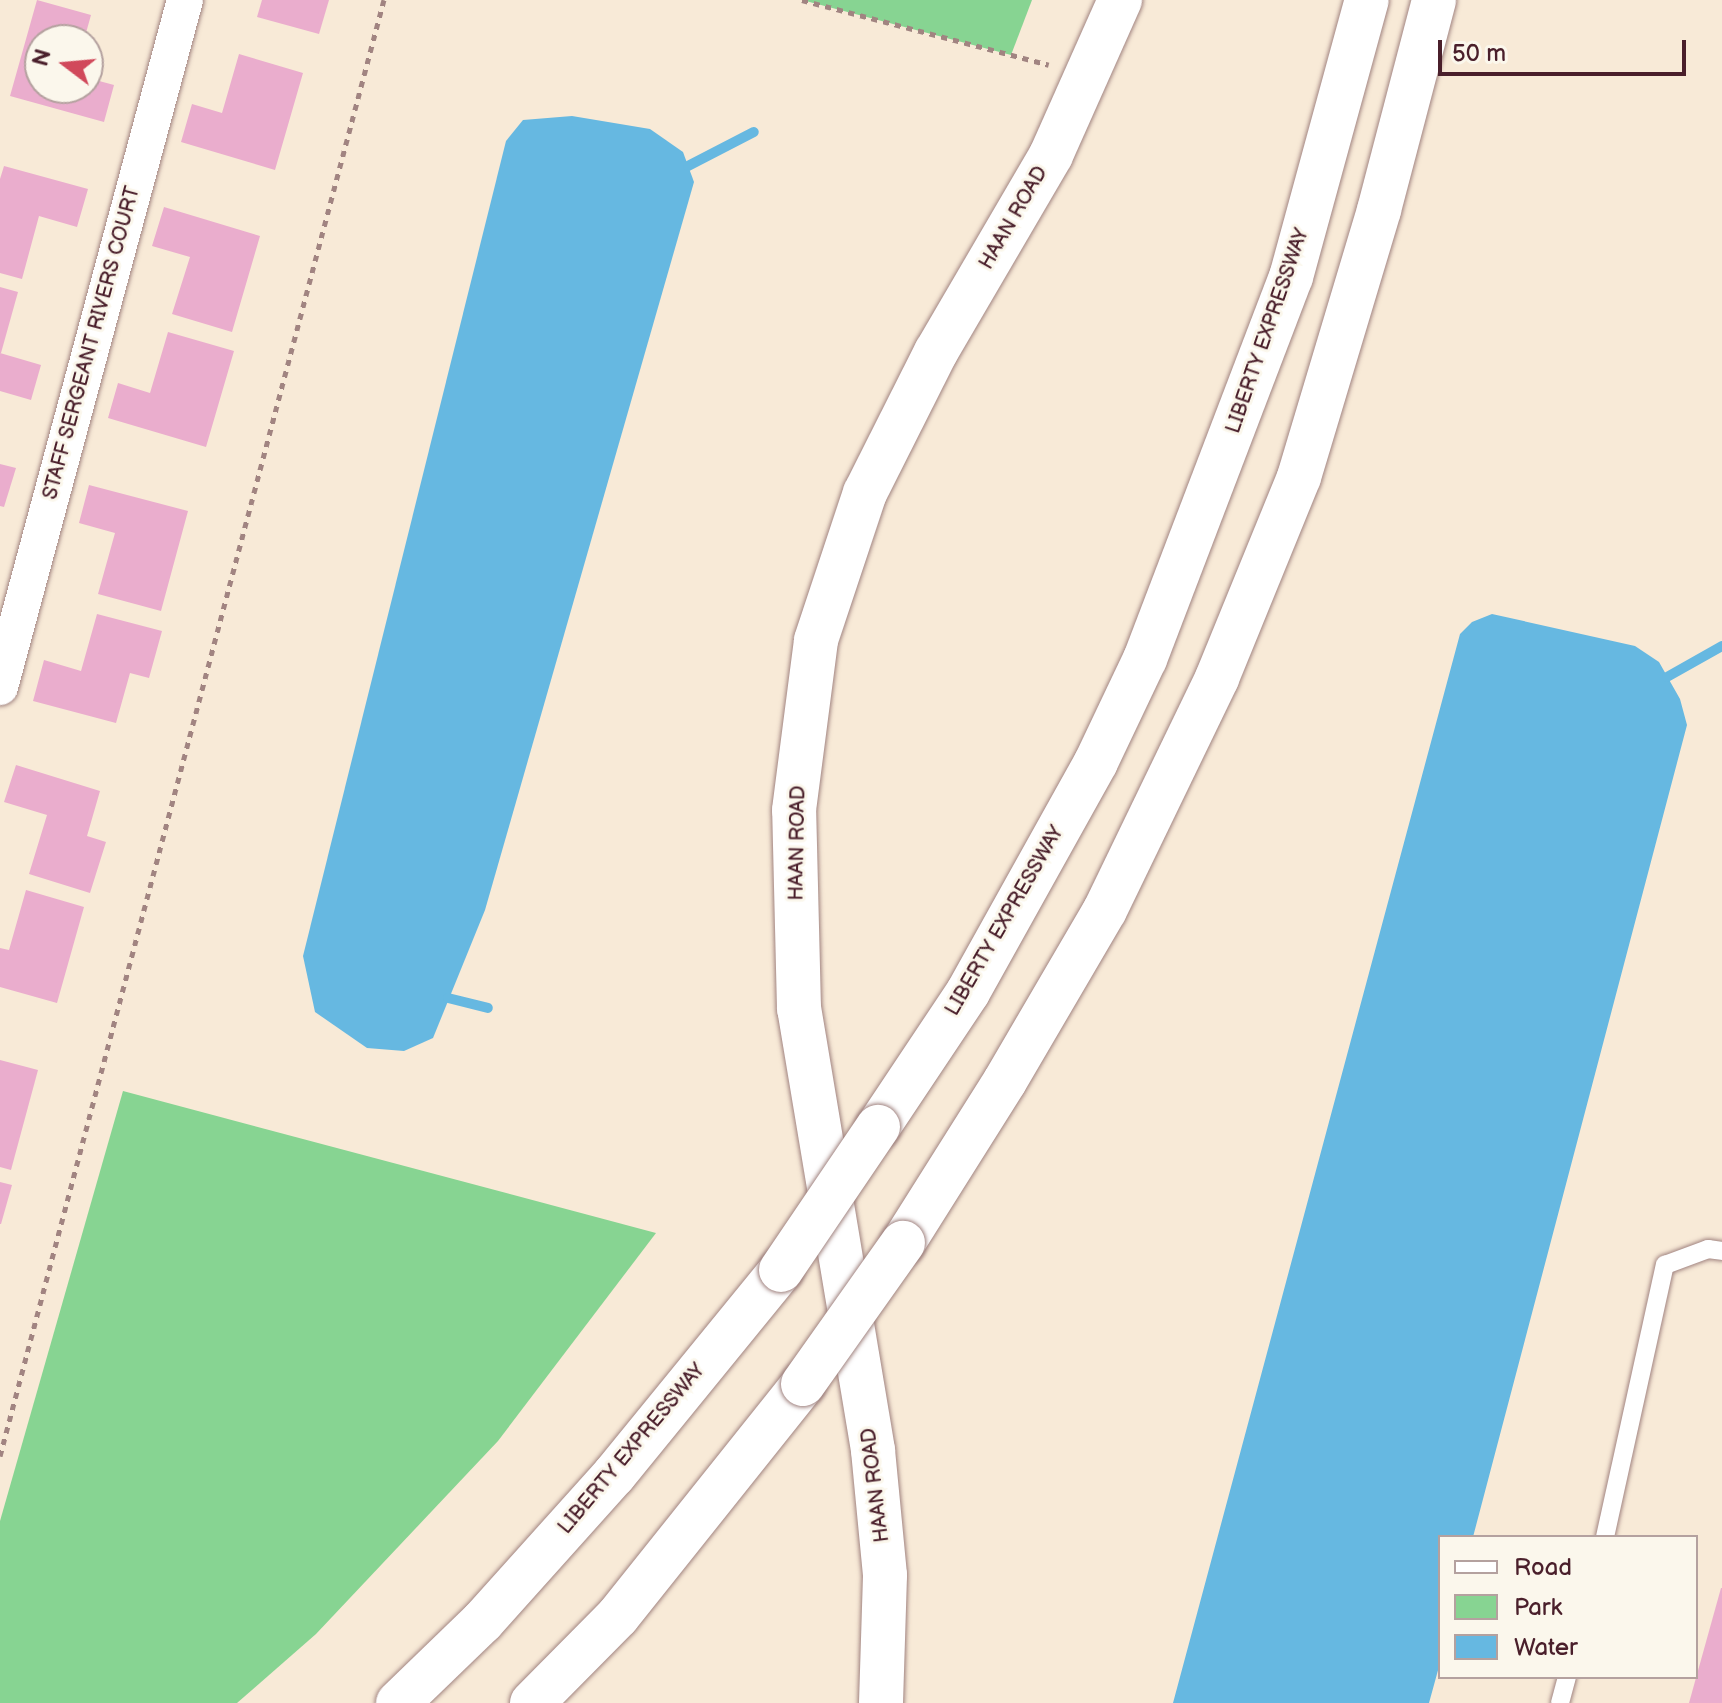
<!DOCTYPE html>
<html>
<head>
<meta charset="utf-8">
<style>
  body { margin:0 }
  #map { position:relative; width:1722px; height:1703px; overflow:hidden; background:#f8ead7; font-family:"Balsamiq Sans",sans-serif }
  div>[style] { position:absolute }
  [style*='--x'] { left:calc(var(--x)*1px); top:calc(var(--y)*1px); width:calc(var(--w)*1px); rotate:calc(var(--a)*1deg) }
  .green>* { inset:0; background:#87d492 }
  .water>* { inset:0; background:#66b8e1 }
  .stream>* { height:10px; margin:-5px; padding:0 5px; transform-origin:5px; border-radius:5px; background:#66b8e1 }
  .building>* { inset:0; background:#eaadcd }
  .path>* { height:5px; margin-top:-2.5px; transform-origin:0; background:repeating-linear-gradient(90deg,#a18481 0 6px,transparent 0 12px) }
  .roads { filter:drop-shadow(0 0 2px #a18481) drop-shadow(0 0 2px #a18481) }
  .lane>* { height:18px; margin:-9px; padding:0 9px; transform-origin:9px; border-radius:9px; background:#fff }
  .street>* { height:36px; margin:-18px; padding:0 18px; transform-origin:18px; border-radius:18px; background:#fff }
  .secondary>* { height:44px; margin:-22px; padding:0 22px; transform-origin:22px; border-radius:22px; background:#fff }
  .highway>* { height:44px; margin:-22px; padding:0 22px; transform-origin:22px; border-radius:22px; background:#fff }
  .bridges { filter:drop-shadow(0 0 2px #a18481) drop-shadow(0 0 2px #a18481) }
  .highway-bridge>* { height:44px; margin:-22px; padding:0 22px; transform-origin:22px; border-radius:22px; background:#fff }
  span { translate:-50% -50%; white-space:nowrap; text-align:center; line-height:1.15; -webkit-text-stroke:6px #fbf7ec; paint-order:stroke }
  .street-label { font-size:20px; color:#4a1f2b }
  .legend { position:absolute; left:1438px; top:1535px; width:260px; height:144px; box-sizing:border-box; background:#fbf7ec; border:2px solid #b4a19f; margin:0; padding:10px 14px; list-style:none; font-size:24px; color:#4a1f2b }
  .legend li { display:flex; align-items:center; gap:16px; height:40px }
  .legend b { width:40px; border:2px solid #b4a19f }
  .north { position:absolute; left:24px; top:24px; width:80px; height:80px; box-sizing:border-box; background:#fbf7ec; border:2px solid #b4a19f; border-radius:50%; rotate:286deg; font-size:22px; font-weight:700; line-height:32px; text-align:center; color:#4a1f2b }
  .north::after { content:''; display:block; margin:auto; width:28px; height:36px; background:#d1495b; clip-path:polygon(50% 0,100% 100%,50% 72%,0 100%) }
  .scale { position:absolute; left:1438px; top:40px; width:248px; height:36px; box-sizing:border-box; border:4px solid #4a1f2b; border-top:0; padding-left:10px; font-size:24px; line-height:28px; white-space:nowrap; color:#4a1f2b; -webkit-text-stroke:6px #fbf7ec; paint-order:stroke }
</style>
</head>
<body>
<div id="map">
  <div class="green">
    <div style="clip-path:polygon(802px 0,1032px 0,1011px 55px)"></div>
    <div style="clip-path:polygon(123px 1091px,656px 1233px,498px 1441px,316px 1634px,237px 1703px,0 1703px,0 1521px)"></div>
  </div>
  <div class="water">
    <div style="clip-path:polygon(572px 116px,650px 129px,683px 152px,694px 182px,485px 910px,433px 1038px,404px 1051px,367px 1048px,315px 1012px,303px 956px,506px 141px,523px 120px)"></div>
    <div style="clip-path:polygon(1492px 614px,1635px 646px,1659px 662px,1680px 699px,1687px 725px,1473px 1537px,1440px 1537px,1440px 1663px,1429px 1703px,1173px 1703px,1460px 634px,1472px 622px)"></div>
  </div>
  <div class="stream">
    <div style="--x:688;--y:166;--w:74;--a:-27.3"></div>
    <div style="--x:1667;--y:677;--w:63;--a:-29.4"></div>
    <div style="--x:448;--y:998;--w:41;--a:14"></div>
  </div>
  <div class="building">
    <div style="clip-path:polygon(37px 0,91px 15px,84px 40px,40px 40px,40px 88px,88px 88px,88px 78px,114px 85px,104px 122px,10px 96px)"></div>
    <div style="clip-path:polygon(262px 0,329px 0,319px 34px,257px 17px)"></div>
    <div style="clip-path:polygon(239px 54px,303px 73px,275px 170px,181px 142px,192px 104px,222px 113px)"></div>
    <div style="clip-path:polygon(4px 166px,88px 189px,77px 227px,39px 216px,22px 279px,0 273px,0 179px)"></div>
    <div style="clip-path:polygon(164px 207px,260px 236px,232px 332px,172px 314px,190px 257px,152px 246px)"></div>
    <div style="clip-path:polygon(0 287px,18px 292px,1px 353px,0 353px)"></div>
    <div style="clip-path:polygon(168px 332px,234px 351px,206px 447px,108px 418px,118px 383px,150px 393px)"></div>
    <div style="clip-path:polygon(0 353px,41px 365px,31px 400px,0 391px)"></div>
    <div style="clip-path:polygon(0 464px,16px 468px,4px 507px,0 506px)"></div>
    <div style="clip-path:polygon(89px 485px,188px 511px,161px 611px,98px 594px,115px 533px,79px 523px)"></div>
    <div style="clip-path:polygon(97px 614px,162px 631px,149px 678px,130px 673px,116px 723px,33px 701px,44px 660px,81px 671px)"></div>
    <div style="clip-path:polygon(16px 765px,100px 791px,87px 836px,106px 842px,90px 893px,29px 874px,47px 815px,4px 802px)"></div>
    <div style="clip-path:polygon(26px 890px,84px 907px,57px 1003px,0 987px,0 948px,9px 950px)"></div>
    <div style="clip-path:polygon(0 1060px,38px 1070px,11px 1170px,0 1167px)"></div>
    <div style="clip-path:polygon(0 1182px,12px 1185px,1px 1224px,0 1224px)"></div>
    <div style="clip-path:polygon(1722px 1588px,1722px 1703px,1689px 1703px,1721px 1588px)"></div>
  </div>
  <div class="path">
    <div style="--x:802;--y:0;--w:255;--a:14.7"></div>
    <div style="--x:0;--y:1456;--w:1506;--a:-75.23"></div>
  </div>
  <div class="roads">
    <div class="lane">
      <div style="--x:1605;--y:1537;--w:279;--a:-77.6"></div>
      <div style="--x:1665;--y:1265;--w:46;--a:-20.4"></div>
      <div style="--x:1708;--y:1249;--w:14;--a:8"></div>
      <div style="--x:1560;--y:1703;--w:27;--a:-75"></div>
    </div>
    <div class="street">
      <div style="--x:0;--y:687;--w:711;--a:-74.93"></div>
    </div>
    <div class="secondary">
      <div style="--x:881;--y:1703;--w:128;--a:-88.2"></div>
      <div style="--x:885;--y:1575;--w:126;--a:-95.5"></div>
      <div style="--x:873;--y:1450;--w:447;--a:-99.5"></div>
      <div style="--x:799;--y:1009;--w:199;--a:-91.4"></div>
      <div style="--x:794;--y:810;--w:171;--a:-82.6"></div>
      <div style="--x:816;--y:640;--w:155;--a:-71.6"></div>
      <div style="--x:865;--y:493;--w:158;--a:-63.3"></div>
      <div style="--x:936;--y:352;--w:228;--a:-59.7"></div>
      <div style="--x:1051;--y:155;--w:170;--a:-66"></div>
    </div>
    <div class="highway">
      <div style="--x:878;--y:1127;--w:162;--a:-56.3"></div>
      <div style="--x:968;--y:992;--w:263;--a:-60.9"></div>
      <div style="--x:1096;--y:762;--w:114;--a:-64.6"></div>
      <div style="--x:1145;--y:659;--w:409;--a:-69.1"></div>
      <div style="--x:1291;--y:277;--w:287;--a:-74.7"></div>
      <div style="--x:903;--y:1243;--w:191;--a:-57.8"></div>
      <div style="--x:1005;--y:1081;--w:198;--a:-59.7"></div>
      <div style="--x:1105;--y:910;--w:258;--a:-64.2"></div>
      <div style="--x:1217;--y:678;--w:217;--a:-67.8"></div>
      <div style="--x:1299;--y:477;--w:279;--a:-73.3"></div>
      <div style="--x:1379;--y:210;--w:217;--a:-75.3"></div>
      <div style="--x:398;--y:1703;--w:117;--a:-44"></div>
      <div style="--x:482;--y:1622;--w:198;--a:-48.1"></div>
      <div style="--x:614;--y:1475;--w:264;--a:-50.8"></div>
      <div style="--x:532;--y:1703;--w:122;--a:-45.3"></div>
      <div style="--x:618;--y:1616;--w:297;--a:-51.4"></div>
    </div>
  </div>
  <div class="bridges">
    <div class="highway-bridge">
      <div style="--x:781;--y:1270;--w:173;--a:-55.9"></div>
      <div style="--x:803;--y:1384;--w:173;--a:-54.7"></div>
    </div>
  </div>
  <div class="street-label">
    <span style="left:1014px;top:218px;rotate:-60deg">HAAN ROAD</span>
    <span style="left:1268px;top:331px;rotate:-71deg">LIBERTY EXPRESSWAY</span>
    <span style="left:92px;top:343px;rotate:-75deg">STAFF SERGEANT RIVERS COURT</span>
    <span style="left:798px;top:843px;rotate:-89deg">HAAN ROAD</span>
    <span style="left:1005px;top:921px;rotate:-60deg">LIBERTY EXPRESSWAY</span>
    <span style="left:632px;top:1449px;rotate:-50deg">LIBERTY EXPRESSWAY</span>
    <span style="left:876px;top:1485px;rotate:-97deg">HAAN ROAD</span>
  </div>
  <ul class="legend">
  <li><b style="height:10px;background:#fff"></b>Road</li>
  <li><b style="height:22px;background:#87d492"></b>Park</li>
  <li><b style="height:22px;background:#66b8e1"></b>Water</li>
  </ul>
  <div class="north">N</div>
  <div class="scale">50 m</div>
</div>
</body>
</html>
